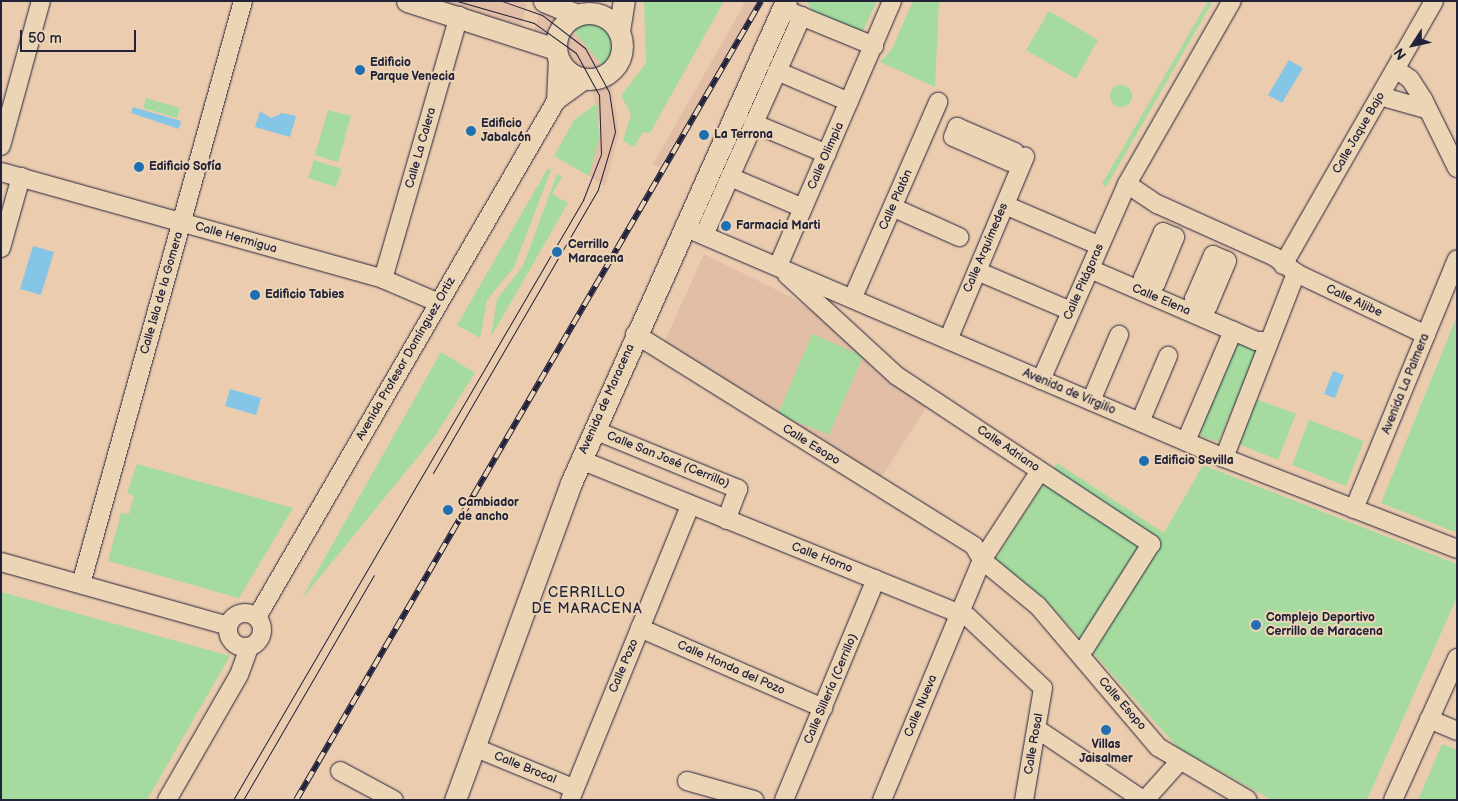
<!DOCTYPE html>
<html>
<head>
<meta charset="utf-8">
<style>
  body { margin:0 }
  #map { position:relative; width:1458px; height:801px; overflow:hidden; background:#ecccaf; font-family:"Balsamiq Sans",sans-serif }
  div>[style] { position:absolute }
  [style*='--x'] { left:calc(var(--x)*1px); top:calc(var(--y)*1px); width:calc(var(--w)*1px); rotate:calc(var(--a)*1deg) }
  .built>* { inset:0; background:#e1bea5 }
  .green>* { inset:0; background:#a5db9f }
  .round { border-radius:50% }
  .water>* { inset:0; background:#85c6e6 }
  .roads { filter:drop-shadow(0 0 1px #22223b) drop-shadow(0 0 1px #22223b) }
  .minor>* { height:18px; margin:-9px; padding:0 9px; transform-origin:9px; border-radius:9px; background:#ecd5b5 }
  .minor>.ring { margin:-9px; padding:0; box-sizing:content-box; background:none; border:18px solid #ecd5b5; border-radius:50% }
  .major>* { height:21px; margin:-10.5px; padding:0 10.5px; transform-origin:10.5px; border-radius:10.5px; background:#ecd5b5 }
  .major>.ring { margin:-10.5px; padding:0; box-sizing:content-box; background:none; border:21px solid #ecd5b5; border-radius:50% }
  .tram>* { height:1px; margin:-0.5px; padding:0 0.5px; transform-origin:0.5px; border-radius:0.5px; background:#22223b }
  .rail>* { height:5.5px; margin-top:-2.75px; transform-origin:0; background:repeating-linear-gradient(90deg,#ecd5b5 0 11px,#22223b 0 22px); box-sizing:border-box; border-block:1px solid #22223b }
  .dots>* { width:14px; height:14px; translate:-50% -50%; box-sizing:border-box; border:2px solid #ecd5b5; border-radius:50% }
  span { translate:-50% -50%; white-space:nowrap; text-align:center; line-height:1.15; -webkit-text-stroke:4px #ecd5b5; paint-order:stroke }
  .poi-label { font-size:12px; color:#22223b; font-weight:700 }
  .left { translate:0 -50%; text-align:left }
  .street-label { font-size:12px; color:#22223b }
  .neighbourhood-label { font-size:14px; color:#22223b; letter-spacing:1px }
  .frame { position:absolute; inset:0; border:2px solid #22223b; pointer-events:none }
  .north { position:absolute; left:1388px; top:20px; width:50px; height:50px; -webkit-text-stroke:4px #ecd5b5; paint-order:stroke; rotate:235deg; font-size:14px; font-weight:700; line-height:20px; text-align:center; color:#22223b }
  .north::after { content:''; display:block; margin:auto; width:18px; height:22px; background:#22223b; clip-path:polygon(50% 0,100% 100%,50% 72%,0 100%) }
  .scale { position:absolute; left:20px; top:30px; width:116px; height:22px; box-sizing:border-box; border:2px solid #22223b; border-top:0; padding-left:6px; font-size:15px; line-height:18px; white-space:nowrap; color:#22223b; -webkit-text-stroke:4px #ecd5b5; paint-order:stroke }
</style>
</head>
<body>
<div id="map">
  <div class="built">
    <div style="clip-path:polygon(433px 1px,516px 1px,527px 4px,520px 29px)"></div>
    <div style="clip-path:polygon(746px 1px,763px 1px,662px 170px,653px 164px)"></div>
    <div style="clip-path:polygon(541px 8px,589px 45px,611px 83px,619px 132px,605px 186px,589px 176px,600px 126px,592px 89px,564px 49px,533px 33px)"></div>
    <div style="clip-path:polygon(704px 254px,793px 298px,822px 318px,899px 389px,928px 405px,879px 481px,664px 343px)"></div>
  </div>
  <div class="green">
    <div style="clip-path:polygon(644px 1px,724px 1px,650px 133px,643px 132px,634px 147px,623px 141px,631px 114px,621px 96px,646px 63px)"></div>
    <div style="clip-path:polygon(806px 1px,877px 1px,861px 35px,817px 17px)"></div>
    <div style="clip-path:polygon(913px 1px,939px 1px,935px 87px,880px 62px,892px 49px)"></div>
    <div style="clip-path:polygon(1208px 1px,1213px 1px,1106px 187px,1102px 184px)"></div>
    <div style="clip-path:polygon(1049px 11px,1098px 40px,1076px 79px,1026px 50px)"></div>
    <div style="clip-path:polygon(587px 22px,603px 27px,612px 40px,611px 56px,603px 66px,572px 29px)"></div>
    <div class="round" style="left:1110px;top:85px;width:22px;height:22px"></div>
    <div style="clip-path:polygon(146px 98px,180px 108px,177px 118px,143px 108px)"></div>
    <div style="clip-path:polygon(597px 103px,599px 138px,589px 176px,554px 156px,574px 120px)"></div>
    <div style="clip-path:polygon(328px 110px,351px 116px,338px 162px,315px 155px)"></div>
    <div style="clip-path:polygon(314px 160px,342px 169px,336px 187px,308px 178px)"></div>
    <div style="clip-path:polygon(548px 168px,551px 170px,514px 267px,487px 300px,480px 338px,457px 325px)"></div>
    <div style="clip-path:polygon(557px 174px,562px 177px,552px 194px,568px 203px,491px 337px,497px 299px,523px 266px)"></div>
    <div style="clip-path:polygon(1457px 316px,1457px 533px,1381px 503px)"></div>
    <div style="clip-path:polygon(812px 334px,863px 356px,829px 435px,778px 414px)"></div>
    <div style="clip-path:polygon(1237px 342px,1258px 349px,1218px 442px,1201px 436px,1200px 431px)"></div>
    <div style="clip-path:polygon(441px 352px,475px 373px,435px 436px,301px 600px)"></div>
    <div style="clip-path:polygon(1256px 399px,1296px 414px,1278px 460px,1238px 444px)"></div>
    <div style="clip-path:polygon(1309px 420px,1364px 441px,1346px 486px,1292px 465px)"></div>
    <div style="clip-path:polygon(1057px 463px,1164px 533px,1203px 465px,1457px 564px,1457px 597px,1367px 800px,1272px 800px,1178px 748px,1046px 600px,994px 561px)"></div>
    <div style="clip-path:polygon(137px 464px,293px 508px,239px 598px,108px 561px,121px 513px,129px 514px,134px 496px,127px 493px)"></div>
    <div style="clip-path:polygon(1px 592px,230px 656px,147px 800px,1px 800px)"></div>
    <div style="clip-path:polygon(1442px 744px,1457px 750px,1457px 800px,1418px 800px)"></div>
  </div>
  <div class="water">
    <div style="clip-path:polygon(1289px 60px,1303px 68px,1282px 103px,1268px 95px)"></div>
    <div style="clip-path:polygon(133px 107px,181px 121px,179px 129px,131px 113px)"></div>
    <div style="clip-path:polygon(260px 111px,271px 118px,282px 113px,296px 116px,290px 137px,255px 127px)"></div>
    <div style="clip-path:polygon(33px 246px,54px 252px,41px 295px,20px 289px)"></div>
    <div style="clip-path:polygon(1333px 371px,1344px 375px,1335px 398px,1324px 394px)"></div>
    <div style="clip-path:polygon(230px 389px,261px 398px,256px 415px,225px 406px)"></div>
  </div>
  <div class="roads">
    <div class="minor">
      <div style="--x:791;--y:12;--w:90;--a:22.3"></div>
      <div style="--x:1396;--y:69;--w:17;--a:36"></div>
      <div style="--x:1410;--y:79;--w:24;--a:57"></div>
      <div style="--x:1423;--y:99;--w:77;--a:63.8"></div>
      <div style="--x:777;--y:71;--w:78;--a:23.3"></div>
      <div style="--x:1380;--y:96;--w:48;--a:15.8"></div>
      <div style="--x:556;--y:101;--w:43;--a:-87.3"></div>
      <div style="--x:753;--y:123;--w:80;--a:22.7"></div>
      <div style="--x:1;--y:146;--w:150;--a:-74.6"></div>
      <div style="--x:1010;--y:162;--w:62;--a:-156.3"></div>
      <div style="--x:953;--y:137;--w:11;--a:-68"></div>
      <div style="--x:957;--y:127;--w:63;--a:23.3"></div>
      <div style="--x:1;--y:172;--w:397;--a:15.6"></div>
      <div style="--x:383;--y:279;--w:61;--a:23.2"></div>
      <div style="--x:730;--y:177;--w:79;--a:23"></div>
      <div style="--x:1127;--y:184;--w:36;--a:34"></div>
      <div style="--x:1157;--y:204;--w:129;--a:24.2"></div>
      <div style="--x:1275;--y:257;--w:26;--a:37"></div>
      <div style="--x:1296;--y:273;--w:144;--a:25.5"></div>
      <div style="--x:1005;--y:205;--w:103;--a:23.3"></div>
      <div style="--x:901;--y:211;--w:64;--a:24.1"></div>
      <div style="--x:684;--y:227;--w:587;--a:23.16"></div>
      <div style="--x:1224;--y:458;--w:250;--a:21.3"></div>
      <div style="--x:1163;--y:232;--w:13;--a:23"></div>
      <div style="--x:1175;--y:237;--w:50;--a:112.4"></div>
      <div style="--x:1156;--y:283;--w:14;--a:-159"></div>
      <div style="--x:1143;--y:278;--w:50;--a:-66.5"></div>
      <div style="--x:704;--y:235;--w:240;--a:-65.9"></div>
      <div style="--x:1;--y:248;--w:74;--a:-74.3"></div>
      <div style="--x:1213;--y:255;--w:15;--a:23"></div>
      <div style="--x:1227;--y:261;--w:49;--a:112.9"></div>
      <div style="--x:1208;--y:306;--w:16;--a:-153"></div>
      <div style="--x:1194;--y:299;--w:48;--a:-66.6"></div>
      <div style="--x:1283;--y:265;--w:304;--a:-60.2"></div>
      <div style="--x:778;--y:266;--w:288;--a:-66.7"></div>
      <div style="--x:1090;--y:269;--w:181;--a:23.4"></div>
      <div style="--x:1256;--y:341;--w:13;--a:0"></div>
      <div style="--x:977;--y:271;--w:102;--a:23.1"></div>
      <div style="--x:787;--y:275;--w:149;--a:42.6"></div>
      <div style="--x:897;--y:376;--w:305;--a:33.5"></div>
      <div style="--x:1151;--y:544;--w:123;--a:122.4"></div>
      <div style="--x:383;--y:279;--w:274;--a:-73.9"></div>
      <div style="--x:853;--y:297;--w:213;--a:-66.4"></div>
      <div style="--x:635;--y:334;--w:400;--a:32"></div>
      <div style="--x:974;--y:546;--w:16;--a:60"></div>
      <div style="--x:982;--y:560;--w:72;--a:39.4"></div>
      <div style="--x:1038;--y:606;--w:185;--a:49.6"></div>
      <div style="--x:1158;--y:747;--w:104;--a:30.5"></div>
      <div style="--x:948;--y:340;--w:199;--a:-67.2"></div>
      <div style="--x:1041;--y:380;--w:214;--a:-66.3"></div>
      <div style="--x:1127;--y:184;--w:211;--a:-60.2"></div>
      <div style="--x:1091;--y:401;--w:72;--a:-67"></div>
      <div style="--x:1140;--y:422;--w:72;--a:-67"></div>
      <div style="--x:594;--y:430;--w:156;--a:22.3"></div>
      <div style="--x:738;--y:489;--w:33;--a:111"></div>
      <div style="--x:1186;--y:441;--w:120;--a:-66.9"></div>
      <div style="--x:1224;--y:458;--w:199;--a:-68.7"></div>
      <div style="--x:581;--y:460;--w:418;--a:22.1"></div>
      <div style="--x:968;--y:617;--w:103;--a:43.4"></div>
      <div style="--x:1043;--y:688;--w:114;--a:99.6"></div>
      <div style="--x:1354;--y:509;--w:270;--a:-67.6"></div>
      <div style="--x:1;--y:562;--w:236;--a:15.7"></div>
      <div style="--x:81;--y:584;--w:605;--a:-74.47"></div>
      <div class="ring" style="left:228px;top:613px;width:16px;height:16px"></div>
      <div style="--x:257;--y:617;--w:596;--a:-59.91"></div>
      <div style="--x:556;--y:101;--w:37;--a:-36"></div>
      <div style="--x:640;--y:628;--w:200;--a:23.6"></div>
      <div style="--x:1429;--y:719;--w:30;--a:23"></div>
      <div style="--x:1037;--y:729;--w:128;--a:33.8"></div>
      <div style="--x:476;--y:748;--w:105;--a:22.4"></div>
      <div style="--x:340;--y:771;--w:61;--a:28.2"></div>
      <div style="--x:687;--y:781;--w:70;--a:15.8"></div>
      <div style="--x:167;--y:800;--w:144;--a:-60.1"></div>
      <div style="--x:239;--y:675;--w:30;--a:-70"></div>
      <div style="--x:570;--y:800;--w:318;--a:-67.8"></div>
      <div style="--x:784;--y:800;--w:239;--a:-67.4"></div>
      <div style="--x:882;--y:800;--w:260;--a:-67.4"></div>
      <div style="--x:982;--y:560;--w:106;--a:-56.9"></div>
      <div style="--x:1145;--y:800;--w:51;--a:-48.2"></div>
      <div style="--x:1393;--y:800;--w:156;--a:-65.7"></div>
    </div>
    <div class="major">
      <div style="--x:407;--y:1;--w:157;--a:17.9"></div>
      <div style="--x:544;--y:1;--w:36;--a:23"></div>
      <div class="ring" style="left:556px;top:13px;width:45px;height:45px"></div>
      <div style="--x:619;--y:31;--w:30;--a:-81"></div>
      <div style="--x:455;--y:800;--w:338;--a:-69.9"></div>
      <div style="--x:571;--y:483;--w:528;--a:-65.96"></div>
    </div>
  </div>
  <div class="tram">
    <div style="--x:433;--y:473;--w:328;--a:-59.8"></div>
    <div style="--x:598;--y:189;--w:59;--a:-73.4"></div>
    <div style="--x:615;--y:132;--w:40;--a:-98.5"></div>
    <div style="--x:609;--y:92;--w:50;--a:-118.6"></div>
    <div style="--x:585;--y:48;--w:54;--a:-142.5"></div>
    <div style="--x:542;--y:15;--w:42;--a:-160.7"></div>
    <div style="--x:233;--y:800;--w:695;--a:-59.74"></div>
    <div style="--x:583;--y:200;--w:49;--a:-68.6"></div>
    <div style="--x:601;--y:154;--w:59;--a:-91.9"></div>
    <div style="--x:599;--y:95;--w:48;--a:-118.7"></div>
    <div style="--x:576;--y:53;--w:52;--a:-144.5"></div>
    <div style="--x:534;--y:23;--w:80;--a:-164.1"></div>
    <div style="--x:243;--y:800;--w:260;--a:-59.8"></div>
  </div>
  <div class="rail">
    <div style="--x:296;--y:800;--w:924;--a:-59.8"></div>
  </div>
  <div class="dots">
    <div style="left:360px;top:70px;background:#1f6fb2"></div>
    <div style="left:471px;top:131px;background:#1f6fb2"></div>
    <div style="left:704px;top:135px;background:#1f6fb2"></div>
    <div style="left:139px;top:167px;background:#1f6fb2"></div>
    <div style="left:726px;top:226px;background:#1f6fb2"></div>
    <div style="left:557px;top:252px;background:#1f6fb2"></div>
    <div style="left:255px;top:295px;background:#1f6fb2"></div>
    <div style="left:1144px;top:461px;background:#1f6fb2"></div>
    <div style="left:448px;top:510px;background:#1f6fb2"></div>
    <div style="left:1256px;top:625px;background:#1f6fb2"></div>
    <div style="left:1106px;top:730px;background:#1f6fb2"></div>
  </div>
  <div class="poi-label">
    <span class="left" style="left:370px;top:70px">Edificio<br>Parque Venecia</span>
    <span class="left" style="left:481px;top:131px">Edificio<br>Jabalcón</span>
    <span class="left" style="left:714px;top:135px">La Terrona</span>
    <span class="left" style="left:149px;top:167px">Edificio Sofía</span>
    <span class="left" style="left:736px;top:226px">Farmacia Marti</span>
    <span class="left" style="left:568px;top:252px">Cerrillo<br>Maracena</span>
    <span class="left" style="left:265px;top:295px">Edificio Tabies</span>
    <span class="left" style="left:1154px;top:461px">Edificio Sevilla</span>
    <span class="left" style="left:458px;top:510px">Cambiador<br>de ancho</span>
    <span class="left" style="left:1266px;top:625px">Complejo Deportivo<br>Cerrillo de Maracena</span>
    <span style="left:1106px;top:752px">Villas<br>Jaisalmer</span>
  </div>
  <div class="street-label">
    <span style="left:1359px;top:133px;rotate:-60deg">Calle Jaque Bajo</span>
    <span style="left:421px;top:148px;rotate:-74deg">Calle La Calera</span>
    <span style="left:826px;top:156px;rotate:-66deg">Calle Olimpia</span>
    <span style="left:896px;top:200px;rotate:-66deg">Calle Platón</span>
    <span style="left:236px;top:238px;rotate:16deg">Calle Hermigua</span>
    <span style="left:986px;top:248px;rotate:-67deg">Calle Arquímedes</span>
    <span style="left:1084px;top:282px;rotate:-66deg">Calle Pitágoras</span>
    <span style="left:162px;top:293px;rotate:-74deg">Calle Isla de la Gomera</span>
    <span style="left:1161px;top:300px;rotate:23deg">Calle Elena</span>
    <span style="left:1354px;top:301px;rotate:25deg">Calle Aljibe</span>
    <span style="left:406px;top:359px;rotate:-60deg">Avenida Profesor Domínguez Ortiz</span>
    <span style="left:1406px;top:384px;rotate:-68deg">Avenida La Palmera</span>
    <span style="left:1069px;top:392px;rotate:23deg">Avenida de Virgilio</span>
    <span style="left:607px;top:399px;rotate:-66deg">Avenida de Maracena</span>
    <span style="left:811px;top:445px;rotate:32deg">Calle Esopo</span>
    <span style="left:1008px;top:449px;rotate:34deg">Calle Adriano</span>
    <span style="left:668px;top:460px;rotate:22deg">Calle San José (Cerrillo)</span>
    <span style="left:822px;top:558px;rotate:21deg">Calle Horno</span>
    <span style="left:624px;top:666px;rotate:-67deg">Calle Pozo</span>
    <span style="left:731px;top:668px;rotate:24deg">Calle Honda del Pozo</span>
    <span style="left:831px;top:689px;rotate:-67deg">Calle Sillería (Cerrillo)</span>
    <span style="left:1122px;top:704px;rotate:49deg">Calle Esopo</span>
    <span style="left:921px;top:706px;rotate:-67deg">Calle Nueva</span>
    <span style="left:1034px;top:744px;rotate:-80deg">Calle Rosal</span>
    <span style="left:525px;top:768px;rotate:22deg">Calle Brocal</span>
  </div>
  <div class="neighbourhood-label">
    <span style="left:587px;top:601px">CERRILLO<br>DE MARACENA</span>
  </div>
  <div class="frame"></div>
  <div class="north">N</div>
  <div class="scale">50 m</div>
</div>
</body>
</html>
